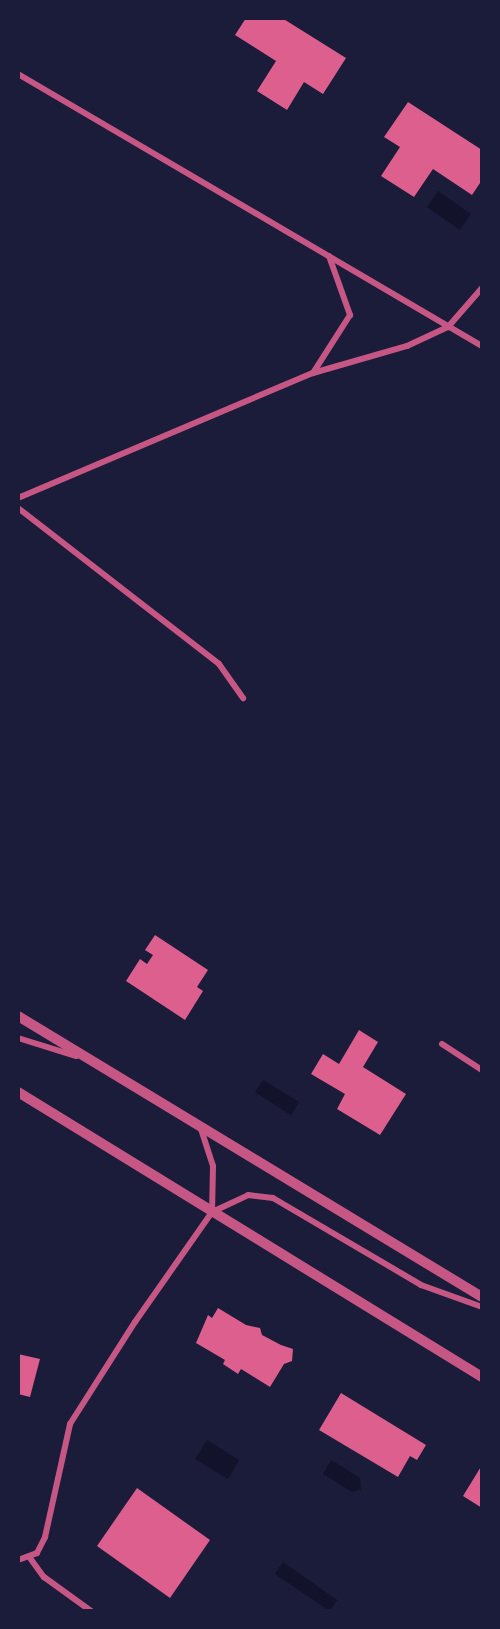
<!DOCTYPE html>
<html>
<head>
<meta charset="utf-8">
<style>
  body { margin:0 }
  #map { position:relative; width:500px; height:1629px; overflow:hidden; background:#1b1b3a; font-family:"DejaVu Sans",sans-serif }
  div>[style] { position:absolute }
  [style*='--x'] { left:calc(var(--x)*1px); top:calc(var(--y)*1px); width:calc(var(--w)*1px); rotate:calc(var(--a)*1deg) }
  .water>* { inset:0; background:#12122b }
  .building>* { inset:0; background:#dd5f8e }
  .minor>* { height:6px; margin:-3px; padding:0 3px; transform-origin:3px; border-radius:3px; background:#c65784 }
  .tertiary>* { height:10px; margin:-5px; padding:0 5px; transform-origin:5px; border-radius:5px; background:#c65784 }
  span { translate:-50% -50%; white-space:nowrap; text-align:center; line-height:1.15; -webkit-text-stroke:4.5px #1b1b3a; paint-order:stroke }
  .frame { position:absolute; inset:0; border:20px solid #1b1b3a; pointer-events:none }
</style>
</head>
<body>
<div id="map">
  <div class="water">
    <div style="clip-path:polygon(438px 191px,471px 214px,460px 230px,427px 207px)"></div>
    <div style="clip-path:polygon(263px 1080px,299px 1102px,291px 1115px,255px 1092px)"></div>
    <div style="clip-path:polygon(207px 1440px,239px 1460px,228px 1479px,195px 1459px)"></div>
    <div style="clip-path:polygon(331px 1460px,360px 1478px,361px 1489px,352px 1492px,323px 1474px)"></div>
    <div style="clip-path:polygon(283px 1562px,337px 1600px,330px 1611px,275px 1574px)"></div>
  </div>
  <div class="building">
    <div style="clip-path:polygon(246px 18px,282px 18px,346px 58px,323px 94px,304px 82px,287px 110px,257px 91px,276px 61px,235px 35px)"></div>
    <div style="clip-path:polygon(408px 102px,482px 150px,482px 180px,472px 195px,433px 169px,414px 197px,381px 176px,400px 147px,384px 137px)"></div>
    <div style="clip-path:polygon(155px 935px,208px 970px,197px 987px,203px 991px,185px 1020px,126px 981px,140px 959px,147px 964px,153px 955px,145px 950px)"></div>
    <div style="clip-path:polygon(359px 1030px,378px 1042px,363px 1067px,406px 1094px,380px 1135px,337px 1109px,345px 1094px,311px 1074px,323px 1054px,339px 1064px)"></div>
    <div style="clip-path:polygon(218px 1308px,246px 1325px,260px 1328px,262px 1335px,281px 1345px,293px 1349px,292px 1361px,284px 1364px,270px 1387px,241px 1369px,238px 1374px,223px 1364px,225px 1360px,196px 1343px,208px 1315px,212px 1318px)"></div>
    <div style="clip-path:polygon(18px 1354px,40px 1359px,30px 1397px,18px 1394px)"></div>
    <div style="clip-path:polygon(341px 1393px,426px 1445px,417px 1460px,410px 1456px,398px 1477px,319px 1430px)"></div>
    <div style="clip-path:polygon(482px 1465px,482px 1508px,463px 1496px)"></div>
    <div style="clip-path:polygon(137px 1488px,210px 1540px,170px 1598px,97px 1546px)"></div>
  </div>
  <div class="minor">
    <div style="--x:18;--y:74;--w:538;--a:30.38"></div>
    <div style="--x:329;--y:256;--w:63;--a:70.4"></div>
    <div style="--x:350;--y:315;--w:69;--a:122.5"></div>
    <div style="--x:313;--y:373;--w:98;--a:-16"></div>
    <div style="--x:407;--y:346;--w:45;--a:-24.9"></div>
    <div style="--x:448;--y:327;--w:52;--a:-48.9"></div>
    <div style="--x:18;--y:498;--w:320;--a:-23"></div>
    <div style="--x:18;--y:508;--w:254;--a:37.8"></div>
    <div style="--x:219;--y:664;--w:42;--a:54.8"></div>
    <div style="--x:18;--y:1038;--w:61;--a:17.2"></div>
    <div style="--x:442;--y:1044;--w:48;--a:33"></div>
    <div style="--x:201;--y:1129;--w:39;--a:72"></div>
    <div style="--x:213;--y:1166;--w:46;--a:91.2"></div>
    <div style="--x:30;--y:1558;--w:24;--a:54"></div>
    <div style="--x:44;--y:1577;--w:58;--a:35.9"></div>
    <div style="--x:18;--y:1560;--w:20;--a:-20"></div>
    <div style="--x:37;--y:1553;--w:18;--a:-63"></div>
    <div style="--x:45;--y:1537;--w:116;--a:-77.5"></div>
    <div style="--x:70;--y:1424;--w:121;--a:-57.5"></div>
    <div style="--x:135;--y:1322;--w:134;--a:-55"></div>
    <div style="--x:212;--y:1212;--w:40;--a:-25"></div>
    <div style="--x:248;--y:1195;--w:25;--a:7"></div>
    <div style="--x:273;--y:1198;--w:172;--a:30.4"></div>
    <div style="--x:421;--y:1285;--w:65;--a:19.8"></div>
  </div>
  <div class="tertiary">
    <div style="--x:18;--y:1016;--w:542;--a:31.2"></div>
    <div style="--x:18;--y:1092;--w:545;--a:31.56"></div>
  </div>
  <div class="frame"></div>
</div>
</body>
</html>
